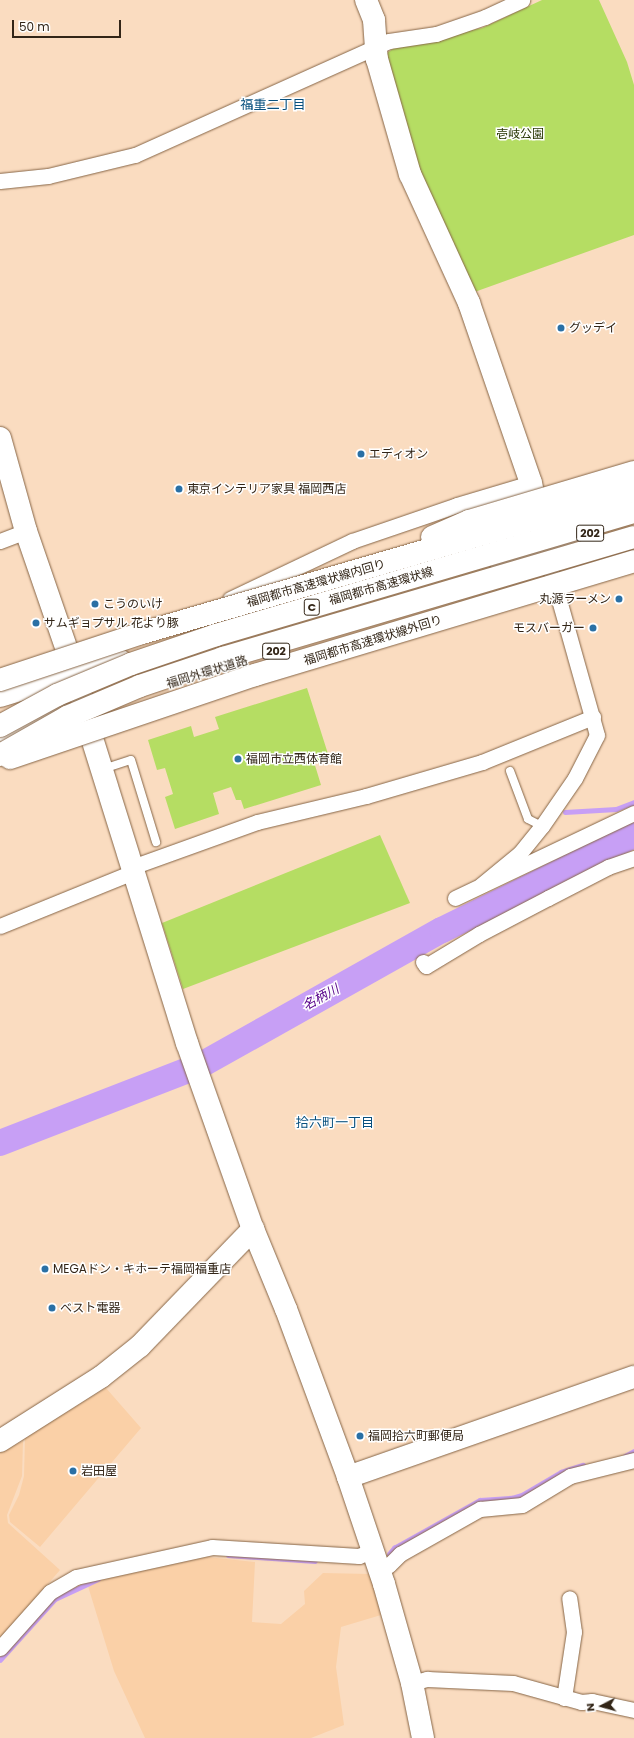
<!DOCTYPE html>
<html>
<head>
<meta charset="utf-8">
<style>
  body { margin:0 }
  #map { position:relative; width:634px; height:1738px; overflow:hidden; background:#fadcc0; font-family:Poppins,"Noto Sans JP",sans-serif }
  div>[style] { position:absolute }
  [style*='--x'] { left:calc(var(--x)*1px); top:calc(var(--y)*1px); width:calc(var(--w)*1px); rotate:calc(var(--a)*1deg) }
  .built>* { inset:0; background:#fad0a7 }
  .green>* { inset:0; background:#b5dd63 }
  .stream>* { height:4.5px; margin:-2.25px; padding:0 2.25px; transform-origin:2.25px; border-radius:2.25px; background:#c79ff5 }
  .river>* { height:26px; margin:-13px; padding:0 13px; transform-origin:13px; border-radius:13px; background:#c79ff5 }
  .roads { filter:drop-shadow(0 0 1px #866546) drop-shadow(0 0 1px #866546) }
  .lane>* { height:8px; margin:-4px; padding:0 4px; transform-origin:4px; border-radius:4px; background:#fff }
  .street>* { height:15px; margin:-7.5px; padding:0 7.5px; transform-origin:7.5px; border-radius:7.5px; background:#fff }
  .secondary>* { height:22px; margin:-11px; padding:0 11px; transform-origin:11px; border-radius:11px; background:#fff }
  .highway>* { height:22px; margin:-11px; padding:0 11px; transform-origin:11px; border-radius:11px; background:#fff }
  .bridges { filter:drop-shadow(0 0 1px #866546) drop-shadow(0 0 1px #866546) }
  .highway-bridge>* { height:22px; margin:-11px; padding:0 11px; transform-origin:11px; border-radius:11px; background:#fff }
  .dots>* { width:11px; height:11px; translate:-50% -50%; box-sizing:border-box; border:2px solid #fff; border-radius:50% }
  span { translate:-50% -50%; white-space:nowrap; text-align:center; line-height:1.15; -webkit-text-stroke:3px #fff; paint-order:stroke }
  .shield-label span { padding:1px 3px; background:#fff; border:1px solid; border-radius:3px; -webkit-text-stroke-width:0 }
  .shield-label { font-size:11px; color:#322517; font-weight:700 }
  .park-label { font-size:12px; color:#263501 }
  .poi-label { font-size:12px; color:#322517 }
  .left { translate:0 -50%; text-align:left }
  .right { translate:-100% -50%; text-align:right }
  .street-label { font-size:12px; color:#322517 }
  .neighbourhood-label { font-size:13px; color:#08507e }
  .water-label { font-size:13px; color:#57038a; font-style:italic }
  .north { position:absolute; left:582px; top:1686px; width:40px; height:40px; -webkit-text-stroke:3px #fff; paint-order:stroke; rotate:264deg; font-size:11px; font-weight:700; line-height:16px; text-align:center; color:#322517 }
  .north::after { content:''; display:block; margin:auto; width:14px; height:18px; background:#322517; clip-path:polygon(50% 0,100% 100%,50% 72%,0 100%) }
  .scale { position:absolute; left:12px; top:20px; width:109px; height:18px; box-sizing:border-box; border:2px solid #322517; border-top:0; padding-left:5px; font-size:12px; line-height:14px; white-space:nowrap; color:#322517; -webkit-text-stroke:3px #fff; paint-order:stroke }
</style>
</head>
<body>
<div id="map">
  <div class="built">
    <div style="clip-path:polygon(106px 1388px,141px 1428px,40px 1547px,10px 1522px,9px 1515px,19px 1495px,24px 1476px,25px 1438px)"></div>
    <div style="clip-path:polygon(23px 1441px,22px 1476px,7px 1515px,8px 1523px,60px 1570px,0 1640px,0 1453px)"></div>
    <div style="clip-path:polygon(207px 1557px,255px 1562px,252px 1622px,281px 1624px,305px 1604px,304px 1591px,323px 1573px,371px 1574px,381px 1615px,341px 1627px,336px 1667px,344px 1725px,311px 1738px,145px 1738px,114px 1671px,87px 1583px)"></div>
  </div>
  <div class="green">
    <div style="clip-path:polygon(542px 0,599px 0,627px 62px,634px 85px,634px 235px,469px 294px,413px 172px,387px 53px,398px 45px,482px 28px)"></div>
    <div style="clip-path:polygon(307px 688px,329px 757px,314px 762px,321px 785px,244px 809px,241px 800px,236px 800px,231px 787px,213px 793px,219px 814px,175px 829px,165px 797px,173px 794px,165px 768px,157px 770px,148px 740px,191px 726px,194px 737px,219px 729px,215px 717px)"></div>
    <div style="clip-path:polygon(380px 835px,410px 903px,183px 989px,162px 923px)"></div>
  </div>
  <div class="stream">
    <div style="--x:565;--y:812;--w:51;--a:-3.4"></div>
    <div style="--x:616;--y:809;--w:19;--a:-21"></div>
    <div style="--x:625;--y:1456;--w:10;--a:-29"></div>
    <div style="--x:389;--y:1554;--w:8;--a:-50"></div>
    <div style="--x:394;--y:1548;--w:98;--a:-29.2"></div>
    <div style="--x:480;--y:1500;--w:32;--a:-4"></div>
    <div style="--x:512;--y:1498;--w:10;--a:-17"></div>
    <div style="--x:522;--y:1495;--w:45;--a:-30.5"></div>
    <div style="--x:561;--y:1472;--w:23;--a:-18"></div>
    <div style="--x:228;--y:1555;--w:87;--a:3.9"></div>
    <div style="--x:0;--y:1660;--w:82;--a:-48"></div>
    <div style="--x:55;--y:1599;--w:47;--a:-24.9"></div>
  </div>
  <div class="river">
    <div style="--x:0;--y:1143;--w:216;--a:-21.2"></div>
    <div style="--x:201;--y:1065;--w:276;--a:-29.3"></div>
    <div style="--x:442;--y:930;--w:214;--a:-26.3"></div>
  </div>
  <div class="roads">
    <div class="lane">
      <div style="--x:103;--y:769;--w:29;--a:-18"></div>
      <div style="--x:131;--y:760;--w:86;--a:73"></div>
      <div style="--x:510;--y:771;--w:51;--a:69.4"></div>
      <div style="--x:528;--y:819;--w:16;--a:27"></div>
    </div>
    <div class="street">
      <div style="--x:0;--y:181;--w:48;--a:-5.9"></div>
      <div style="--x:48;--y:176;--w:89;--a:-13.6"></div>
      <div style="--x:135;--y:155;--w:278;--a:-24.2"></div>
      <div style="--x:389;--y:41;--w:48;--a:-8.5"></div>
      <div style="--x:436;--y:34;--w:52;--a:-19.1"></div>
      <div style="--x:485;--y:17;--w:41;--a:-24.7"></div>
      <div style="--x:0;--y:541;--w:28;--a:-21"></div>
      <div style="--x:230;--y:599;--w:135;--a:-25.4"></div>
      <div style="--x:352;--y:541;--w:111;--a:-18.9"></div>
      <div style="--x:457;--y:505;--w:77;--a:-16.6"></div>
      <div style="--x:132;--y:867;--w:133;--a:-19.8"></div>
      <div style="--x:257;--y:822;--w:112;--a:-13.4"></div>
      <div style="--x:366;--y:796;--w:121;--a:-16.3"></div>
      <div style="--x:482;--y:762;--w:120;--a:-22.1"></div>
      <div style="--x:481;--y:885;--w:50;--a:-39.4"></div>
      <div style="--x:520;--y:853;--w:35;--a:-51"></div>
      <div style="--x:542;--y:826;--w:58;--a:-55.5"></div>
      <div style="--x:575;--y:778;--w:48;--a:-62.9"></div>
      <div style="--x:597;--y:735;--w:189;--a:-105.7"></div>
      <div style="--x:455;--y:898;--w:198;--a:-25.4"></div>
      <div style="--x:0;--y:926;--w:144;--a:-22.1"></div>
      <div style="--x:423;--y:962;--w:5;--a:53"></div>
      <div style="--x:426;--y:966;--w:62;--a:-31.1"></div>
      <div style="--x:479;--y:934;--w:78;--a:-27.6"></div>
      <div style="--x:548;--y:898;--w:68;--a:-27.3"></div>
      <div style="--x:608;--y:867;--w:28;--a:-19"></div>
      <div style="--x:379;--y:1570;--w:11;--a:-27"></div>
      <div style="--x:389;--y:1565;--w:16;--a:-45"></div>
      <div style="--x:400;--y:1554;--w:92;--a:-29.4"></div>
      <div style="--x:480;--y:1509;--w:42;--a:-5.4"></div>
      <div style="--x:522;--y:1505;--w:56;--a:-31.1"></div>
      <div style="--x:570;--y:1476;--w:66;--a:-14"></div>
      <div style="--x:0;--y:1648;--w:75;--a:-48.2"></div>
      <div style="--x:50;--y:1592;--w:30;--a:-30"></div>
      <div style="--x:76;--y:1577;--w:139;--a:-12.4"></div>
      <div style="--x:212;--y:1547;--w:147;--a:3.5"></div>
      <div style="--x:359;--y:1556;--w:13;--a:-23"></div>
      <div style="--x:412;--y:1683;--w:16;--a:-15"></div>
      <div style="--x:427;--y:1679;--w:86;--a:2.7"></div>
      <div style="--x:513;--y:1683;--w:71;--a:15.6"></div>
      <div style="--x:581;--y:1702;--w:11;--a:-5"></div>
      <div style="--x:592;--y:1701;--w:43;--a:12.1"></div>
      <div style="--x:564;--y:1698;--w:67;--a:-81.4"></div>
      <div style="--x:574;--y:1632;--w:34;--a:-98"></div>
    </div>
    <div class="secondary">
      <div style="--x:366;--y:0;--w:22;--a:68"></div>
      <div style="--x:374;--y:20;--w:39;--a:86"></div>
      <div style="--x:377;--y:59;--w:120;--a:74"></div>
      <div style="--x:410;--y:174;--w:142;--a:65.4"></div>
      <div style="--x:469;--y:303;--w:190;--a:71"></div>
      <div style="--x:531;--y:483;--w:38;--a:78"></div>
      <div style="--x:0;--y:438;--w:97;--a:74.4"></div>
      <div style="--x:26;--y:531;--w:150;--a:71"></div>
      <div style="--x:75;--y:673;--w:64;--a:75.5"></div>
      <div style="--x:91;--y:735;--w:323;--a:72.7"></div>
      <div style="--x:187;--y:1043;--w:197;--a:70.5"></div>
      <div style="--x:253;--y:1229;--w:87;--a:67.6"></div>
      <div style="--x:286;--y:1309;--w:179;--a:69.7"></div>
      <div style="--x:348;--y:1477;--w:113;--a:71.4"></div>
      <div style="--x:384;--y:1584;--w:103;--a:74.2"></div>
      <div style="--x:412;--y:1683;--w:56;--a:78.7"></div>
      <div style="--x:0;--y:1441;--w:120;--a:-32.4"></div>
      <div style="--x:101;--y:1377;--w:50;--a:-38.5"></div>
      <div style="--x:140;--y:1346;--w:163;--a:-46"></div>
      <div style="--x:348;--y:1477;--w:303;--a:-19.3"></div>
    </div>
    <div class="highway">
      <div style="--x:502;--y:567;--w:82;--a:-21.5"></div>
      <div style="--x:0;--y:696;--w:125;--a:-16.7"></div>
      <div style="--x:0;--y:731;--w:67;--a:-13.8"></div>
    </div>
  </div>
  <div class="bridges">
    <div class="highway-bridge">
      <div style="--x:432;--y:537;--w:40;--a:-23.4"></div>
      <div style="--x:469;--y:521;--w:172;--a:-16.5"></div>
      <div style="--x:0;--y:680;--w:150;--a:-18.3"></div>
      <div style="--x:142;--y:633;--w:512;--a:-16.21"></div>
      <div style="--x:0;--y:726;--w:65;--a:-28.5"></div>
      <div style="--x:57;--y:695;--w:80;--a:-22.7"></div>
      <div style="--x:131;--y:664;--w:90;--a:-18.8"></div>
      <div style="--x:216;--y:635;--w:436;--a:-16.4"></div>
      <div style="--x:0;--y:755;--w:77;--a:-29.6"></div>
      <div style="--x:67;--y:717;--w:79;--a:-23"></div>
      <div style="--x:140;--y:686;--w:88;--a:-18.6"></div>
      <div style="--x:223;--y:658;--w:428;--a:-16.4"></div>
      <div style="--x:10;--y:758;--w:259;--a:-18.7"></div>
      <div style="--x:255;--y:675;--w:396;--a:-16.7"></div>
    </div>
  </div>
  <div class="dots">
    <div style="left:561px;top:328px;background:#2a70a5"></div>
    <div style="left:361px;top:454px;background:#2a70a5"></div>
    <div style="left:179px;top:489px;background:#2a70a5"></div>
    <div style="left:619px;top:599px;background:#2a70a5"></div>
    <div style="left:95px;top:604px;background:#2a70a5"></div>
    <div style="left:36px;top:623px;background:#2a70a5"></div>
    <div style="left:593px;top:628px;background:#2a70a5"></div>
    <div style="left:238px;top:759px;background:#2a70a5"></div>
    <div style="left:45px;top:1269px;background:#2a70a5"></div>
    <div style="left:52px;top:1308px;background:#2a70a5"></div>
    <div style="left:360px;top:1436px;background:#2a70a5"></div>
    <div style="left:73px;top:1471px;background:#2a70a5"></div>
  </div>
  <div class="shield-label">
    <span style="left:590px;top:533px">202</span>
    <span style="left:312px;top:607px">C</span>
    <span style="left:276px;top:651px">202</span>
  </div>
  <div class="park-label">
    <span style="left:520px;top:134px">壱岐公園</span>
  </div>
  <div class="poi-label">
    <span class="left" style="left:569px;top:328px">グッデイ</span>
    <span class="left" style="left:369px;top:454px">エディオン</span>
    <span class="left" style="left:187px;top:489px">東京インテリア家具 福岡西店</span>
    <span class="right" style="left:611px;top:599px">丸源ラーメン</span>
    <span class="left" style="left:103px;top:604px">こうのいけ</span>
    <span class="left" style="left:44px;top:623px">サムギョプサル 花より豚</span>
    <span class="right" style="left:585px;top:628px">モスバーガー</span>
    <span class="left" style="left:246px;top:759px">福岡市立西体育館</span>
    <span class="left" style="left:53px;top:1269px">MEGAドン・キホーテ福岡福重店</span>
    <span class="left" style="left:60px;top:1308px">ベスト電器</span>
    <span class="left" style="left:368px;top:1436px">福岡拾六町郵便局</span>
    <span class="left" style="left:81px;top:1471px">岩田屋</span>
  </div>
  <div class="street-label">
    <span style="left:316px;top:583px;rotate:-16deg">福岡都市高速環状線内回り</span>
    <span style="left:381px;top:586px;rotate:-16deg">福岡都市高速環状線</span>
    <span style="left:373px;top:640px;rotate:-17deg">福岡都市高速環状線外回り</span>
    <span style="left:207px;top:672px;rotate:-17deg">福岡外環状道路</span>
  </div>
  <div class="neighbourhood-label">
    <span style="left:273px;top:105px">福重二丁目</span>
    <span style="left:335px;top:1123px">拾六町一丁目</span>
  </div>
  <div class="water-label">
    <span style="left:321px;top:998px;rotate:-29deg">名柄川</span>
  </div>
  <div class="north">N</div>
  <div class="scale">50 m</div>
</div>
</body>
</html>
